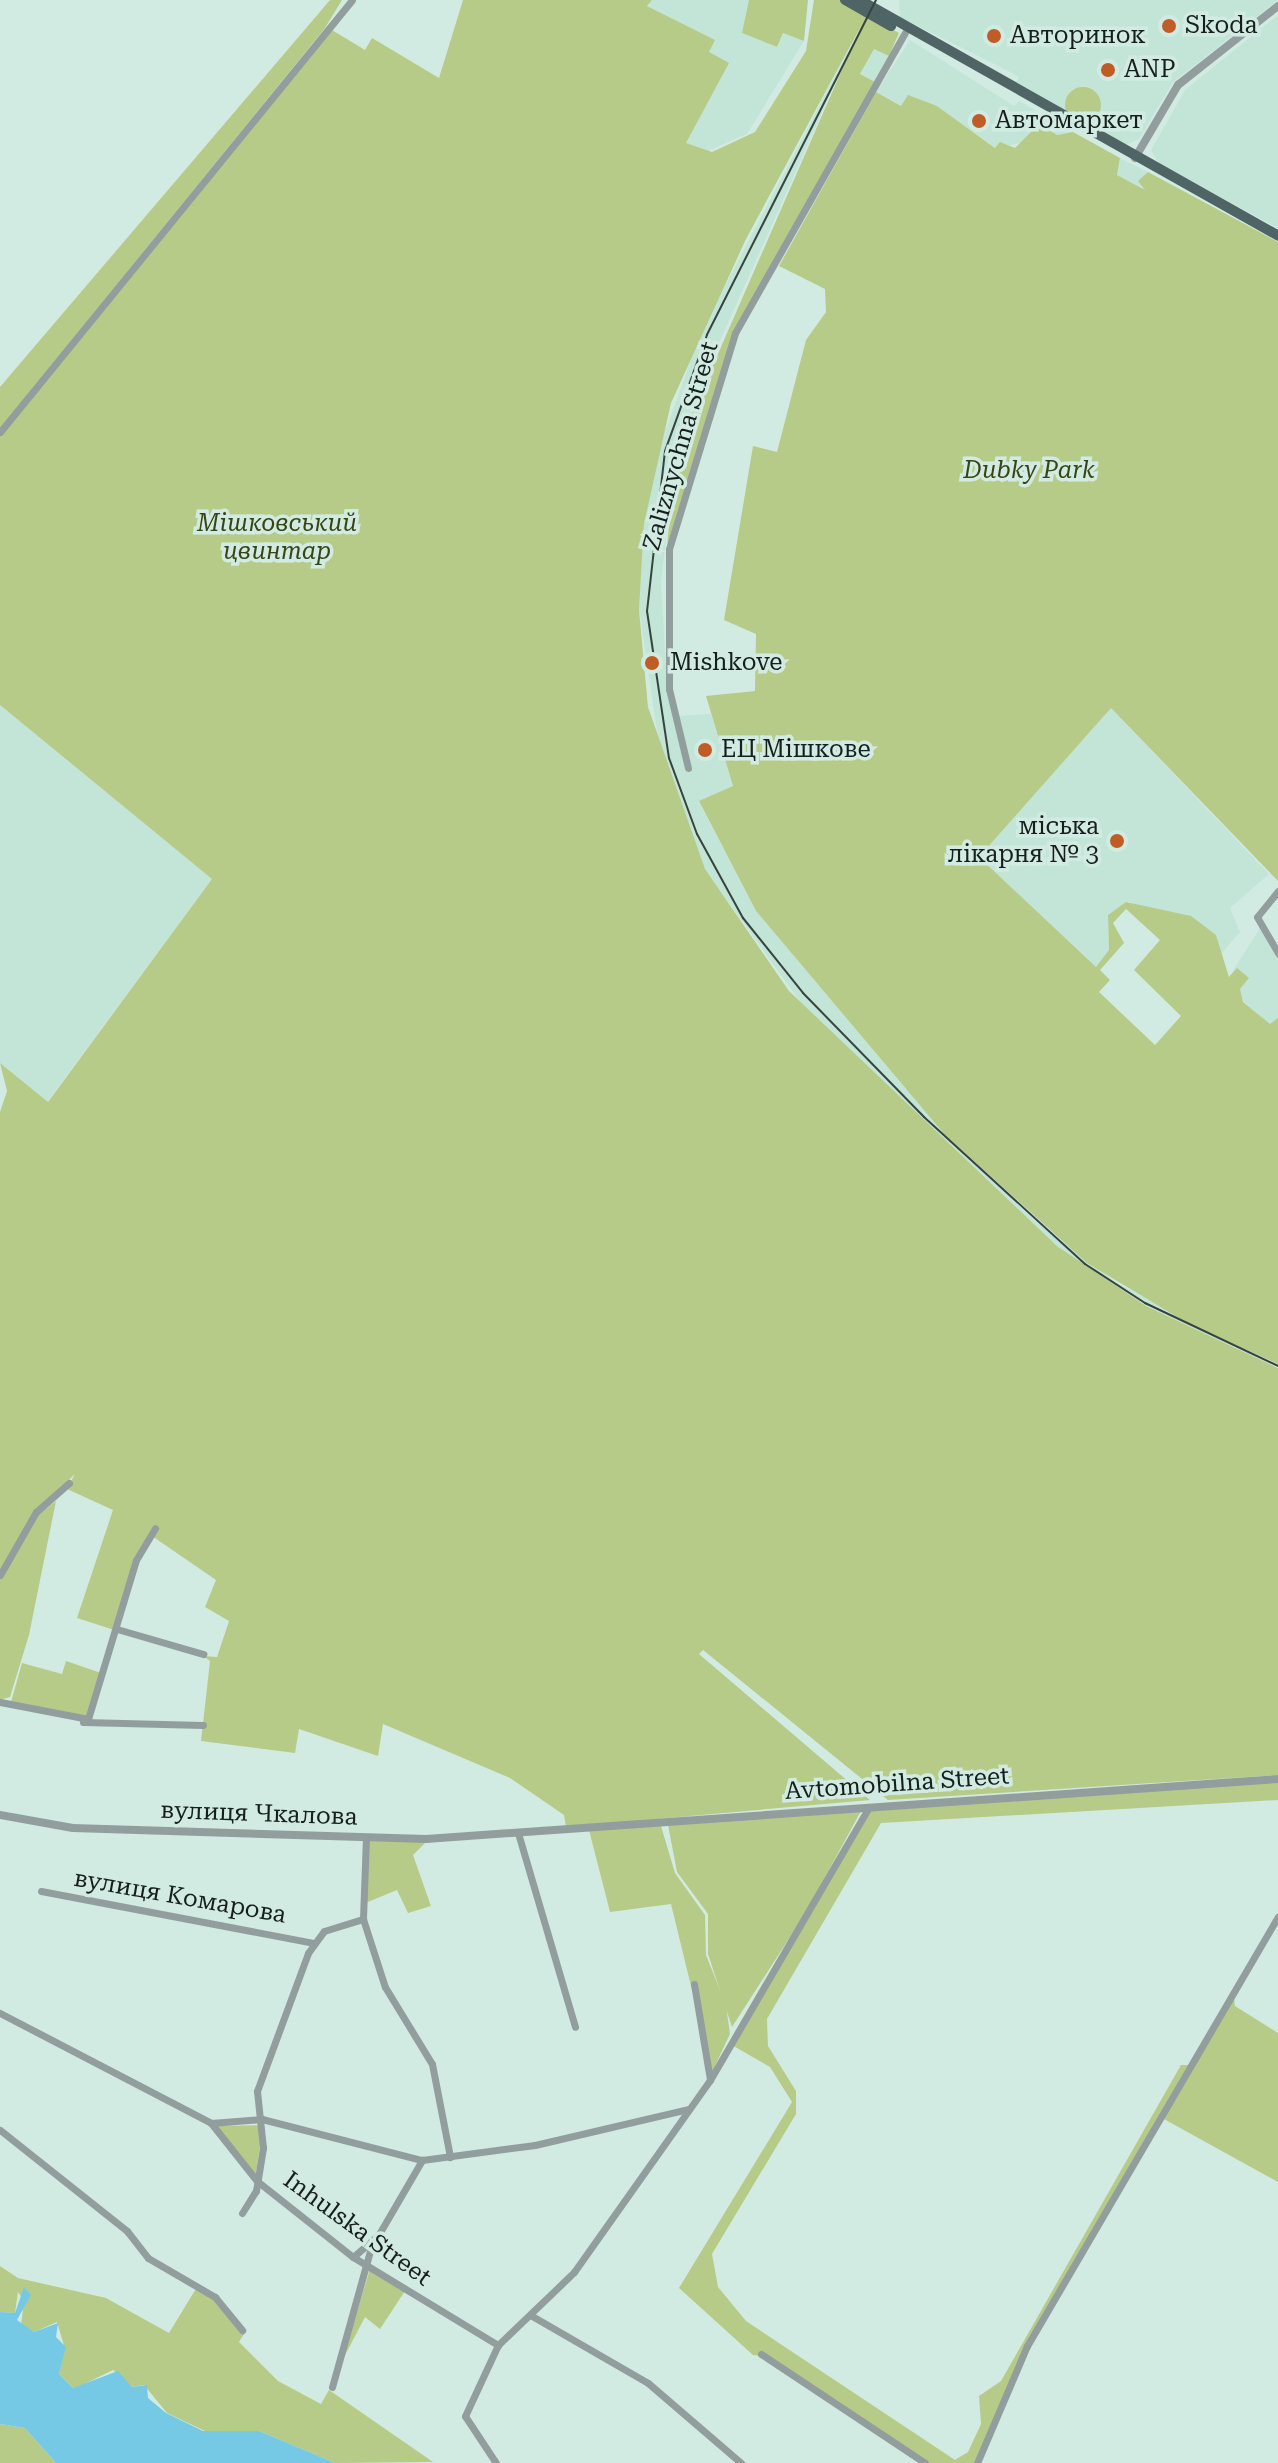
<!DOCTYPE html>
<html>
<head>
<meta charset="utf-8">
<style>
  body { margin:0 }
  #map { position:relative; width:1278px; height:2463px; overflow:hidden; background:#d2ebe2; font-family:"Roboto Serif",serif }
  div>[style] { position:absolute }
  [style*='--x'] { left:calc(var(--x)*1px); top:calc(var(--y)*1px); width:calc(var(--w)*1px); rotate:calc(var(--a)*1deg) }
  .built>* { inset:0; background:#c2e5d8 }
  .green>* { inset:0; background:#b7cb88 }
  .round { border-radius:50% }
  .water>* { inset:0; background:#75c9e5 }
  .minor>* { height:7px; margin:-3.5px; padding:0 3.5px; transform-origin:3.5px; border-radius:3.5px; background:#929e9e }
  .tertiary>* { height:8px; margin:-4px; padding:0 4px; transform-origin:4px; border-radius:4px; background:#929e9e }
  .primary>* { height:10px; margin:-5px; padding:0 5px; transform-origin:5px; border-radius:5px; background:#4f6464 }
  .rail>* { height:2px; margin:-1px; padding:0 1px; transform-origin:1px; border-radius:1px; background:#37433f }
  .dots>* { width:22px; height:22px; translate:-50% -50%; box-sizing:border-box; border:4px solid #d2ebe2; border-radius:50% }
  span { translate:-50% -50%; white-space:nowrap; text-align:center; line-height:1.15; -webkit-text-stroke:7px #d2ebe2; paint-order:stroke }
  .poi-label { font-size:24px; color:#161f1c }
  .left { translate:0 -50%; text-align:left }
  .right { translate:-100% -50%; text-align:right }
  .street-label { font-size:24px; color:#161f1c }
  .park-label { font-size:24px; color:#384413; font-style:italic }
</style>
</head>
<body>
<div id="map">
  <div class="built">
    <div style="clip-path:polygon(652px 0,752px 0,742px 33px,777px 47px,783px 33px,804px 41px,747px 134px,708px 151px,686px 143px,715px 87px,708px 52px,714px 40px,646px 5px)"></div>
    <div style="clip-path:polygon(899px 0,1278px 0,1173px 82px,1139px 139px,1124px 146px,1013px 87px,1019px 77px,1010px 72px,900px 17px)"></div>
    <div style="clip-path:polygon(1278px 15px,1278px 228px,1159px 164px,1151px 150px,1185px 90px)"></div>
    <div style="clip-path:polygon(861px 26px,720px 341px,671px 499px,661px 582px,667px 684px,678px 716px,711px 714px,733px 786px,699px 802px,756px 911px,945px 1135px,1035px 1221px,1117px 1283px,1278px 1368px,1146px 1306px,1057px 1246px,801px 1003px,705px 870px,661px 758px,639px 610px,644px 524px,659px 449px,701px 332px)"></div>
    <div style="clip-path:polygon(910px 40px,1014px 106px,1019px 101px,1073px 132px,996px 148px,937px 106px,901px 106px,876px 92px)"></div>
    <div style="clip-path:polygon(874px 48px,889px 56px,875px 82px,860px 75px)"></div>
    <div style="clip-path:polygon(1120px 158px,1148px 172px,1145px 190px,1117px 175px)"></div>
    <div style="clip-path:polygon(0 705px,212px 879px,47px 1102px,0 1063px)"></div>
    <div style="clip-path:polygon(1111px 708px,1269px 874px,1230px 908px,1240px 932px,1221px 954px,1129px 901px,1108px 915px,1109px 950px,1096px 967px,979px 857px)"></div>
    <div style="clip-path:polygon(1260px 928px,1278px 957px,1278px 1019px,1271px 1026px,1243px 1001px,1239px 989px,1248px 977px,1229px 977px)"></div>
  </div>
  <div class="green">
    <div style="clip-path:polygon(330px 0,342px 0,325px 28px,0 428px,0 387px)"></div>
    <div style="clip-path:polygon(463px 0,652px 0,647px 6px,715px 40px,709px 52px,729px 63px,686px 143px,712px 152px,755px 132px,806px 51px,814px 0,840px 0,899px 33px,889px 56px,874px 49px,860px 74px,875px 82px,733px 333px,666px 560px,671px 499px,693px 411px,861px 26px,746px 239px,671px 403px,644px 524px,639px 610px,648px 707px,705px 869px,789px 991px,1057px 1246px,1146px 1306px,1278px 1368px,1278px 1775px,888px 1800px,703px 1650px,699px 1654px,870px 1800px,566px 1827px,564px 1815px,510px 1778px,383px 1724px,378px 1756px,299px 1729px,295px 1753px,201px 1741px,210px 1661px,203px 1656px,217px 1657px,229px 1621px,205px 1607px,216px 1580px,149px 1534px,114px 1630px,77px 1618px,113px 1510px,67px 1489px,75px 1474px,45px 1503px,0 1573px,0 1112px,7px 1091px,0 1063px,48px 1102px,212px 879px,0 705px,0 435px,332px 30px,365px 50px,372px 38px,439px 78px)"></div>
    <div style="clip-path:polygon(749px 0,808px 0,804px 41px,783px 33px,777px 47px,742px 33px)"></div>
    <div class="round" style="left:1065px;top:87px;width:36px;height:36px"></div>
    <div style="clip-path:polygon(evenodd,876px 92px,901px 106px,908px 95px,937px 106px,995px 148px,1000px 142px,1015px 148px,1039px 124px,1057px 135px,1073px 132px,1120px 158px,1117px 175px,1145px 190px,1138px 181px,1148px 172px,1278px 242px,1278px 881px,1111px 708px,979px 857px,1096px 967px,1109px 950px,1108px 915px,1126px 902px,1191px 916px,1216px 935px,1229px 977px,1237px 968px,1249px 978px,1240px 989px,1243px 1002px,1270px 1024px,1278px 1018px,1278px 1364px,1189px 1324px,1087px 1263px,945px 1135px,756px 911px,699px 801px,733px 786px,706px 696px,755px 691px,756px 634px,724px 620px,753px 446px,777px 452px,806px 340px,826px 312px,825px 289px,779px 266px,876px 92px,1126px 909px,1160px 940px,1134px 970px,1181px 1016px,1155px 1045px,1099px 992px,1110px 980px,1100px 970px,1124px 943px,1113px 923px,1126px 909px)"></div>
    <div style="clip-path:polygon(56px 1501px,29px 1635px,10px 1697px,0 1700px,0 1576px,32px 1520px)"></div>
    <div style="clip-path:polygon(66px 1661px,101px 1673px,87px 1718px,11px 1702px,22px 1663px,62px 1674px)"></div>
    <div style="clip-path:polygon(1278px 1782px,1278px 1800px,881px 1823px,767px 2019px,768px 2046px,796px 2091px,796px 2114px,712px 2254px,718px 2287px,746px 2321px,955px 2460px,968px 2452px,981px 2424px,979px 2396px,1001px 2381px,1181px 2065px,1188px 2065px,1025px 2345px,975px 2463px,927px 2463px,765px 2356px,753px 2355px,679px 2288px,792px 2102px,770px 2067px,730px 2044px,870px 1811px)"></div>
    <div style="clip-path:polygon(861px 1811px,806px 1912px,732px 2027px,708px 1954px,708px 1914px,677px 1872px,668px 1825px)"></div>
    <div style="clip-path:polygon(661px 1826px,675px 1873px,705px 1915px,706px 1955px,726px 2005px,730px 2034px,712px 2072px,671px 1904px,610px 1912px,589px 1830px)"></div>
    <div style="clip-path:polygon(369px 1841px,426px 1842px,413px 1855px,431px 1906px,408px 1913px,397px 1890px,363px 1904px)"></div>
    <div style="clip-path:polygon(1234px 1997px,1235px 2006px,1278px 2033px,1278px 2182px,1162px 2118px)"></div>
    <div style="clip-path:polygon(263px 2125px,256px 2174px,254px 2174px,217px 2126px)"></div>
    <div style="clip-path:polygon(0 2266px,18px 2278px,106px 2298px,169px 2333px,197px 2287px,222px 2305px,244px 2334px,239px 2342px,278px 2381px,321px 2404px,329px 2390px,433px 2462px,335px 2463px,259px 2431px,207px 2432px,167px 2413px,144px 2385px,132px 2387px,113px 2370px,74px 2389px,59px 2374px,65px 2349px,57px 2322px,34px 2332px,21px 2325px,24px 2301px,18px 2292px,15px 2313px,0 2312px)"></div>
    <div style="clip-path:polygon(370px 2269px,405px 2291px,380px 2329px,365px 2317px,342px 2361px)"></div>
    <div style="clip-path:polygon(0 2424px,25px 2428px,56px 2463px,0 2463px)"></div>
  </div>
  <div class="water">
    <div style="clip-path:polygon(24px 2287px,31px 2295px,17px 2320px,34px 2332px,58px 2323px,56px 2337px,66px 2347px,59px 2374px,73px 2388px,118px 2371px,132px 2387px,147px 2385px,148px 2398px,166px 2413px,203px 2431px,259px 2431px,335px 2463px,56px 2463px,25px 2428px,0 2424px,0 2312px,15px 2313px)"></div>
  </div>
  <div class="minor">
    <div style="--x:0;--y:432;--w:557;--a:-50.83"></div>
    <div style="--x:688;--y:768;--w:81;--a:-103.5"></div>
    <div style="--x:669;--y:689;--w:140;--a:-90"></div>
    <div style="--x:669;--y:549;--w:226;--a:-73"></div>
    <div style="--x:735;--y:333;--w:345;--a:-60.5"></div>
    <div style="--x:1278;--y:891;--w:33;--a:129"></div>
    <div style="--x:1257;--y:917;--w:42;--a:59.7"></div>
    <div style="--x:0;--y:1575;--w:73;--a:-60.3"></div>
    <div style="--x:36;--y:1512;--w:44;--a:-41.3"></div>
    <div style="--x:117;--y:1629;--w:90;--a:16.2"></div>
    <div style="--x:0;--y:1702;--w:90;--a:10.9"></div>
    <div style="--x:88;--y:1719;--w:166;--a:-73.2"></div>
    <div style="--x:136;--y:1560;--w:37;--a:-59"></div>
    <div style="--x:83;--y:1722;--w:120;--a:1.4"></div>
    <div style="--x:518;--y:1833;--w:202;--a:73.6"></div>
    <div style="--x:366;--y:1837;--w:82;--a:92.1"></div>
    <div style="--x:363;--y:1919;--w:71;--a:72.1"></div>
    <div style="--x:385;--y:1987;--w:90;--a:58.6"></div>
    <div style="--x:432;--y:2064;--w:95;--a:79"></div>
    <div style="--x:41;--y:1891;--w:277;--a:10.8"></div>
    <div style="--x:694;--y:1984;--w:97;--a:80.5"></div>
    <div style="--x:0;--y:2013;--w:238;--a:27.5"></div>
    <div style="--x:211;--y:2123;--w:74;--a:51.6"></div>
    <div style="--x:257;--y:2181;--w:122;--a:38.4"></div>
    <div style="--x:353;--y:2257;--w:170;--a:31.3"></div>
    <div style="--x:211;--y:2123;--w:51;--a:-4.5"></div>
    <div style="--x:262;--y:2119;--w:165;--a:14.4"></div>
    <div style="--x:422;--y:2160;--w:114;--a:-7.6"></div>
    <div style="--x:535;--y:2145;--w:158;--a:-13.2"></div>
    <div style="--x:0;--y:2130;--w:162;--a:38.5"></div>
    <div style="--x:127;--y:2231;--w:34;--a:52"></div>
    <div style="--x:148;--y:2258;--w:78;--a:30.2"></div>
    <div style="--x:215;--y:2297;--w:43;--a:50.7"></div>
    <div style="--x:242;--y:2213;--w:26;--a:-58"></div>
    <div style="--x:256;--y:2191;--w:44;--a:-80.8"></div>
    <div style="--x:263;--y:2148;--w:57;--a:-96"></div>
    <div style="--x:257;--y:2091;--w:147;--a:-69.7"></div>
    <div style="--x:308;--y:1953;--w:27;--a:-54"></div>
    <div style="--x:324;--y:1931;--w:41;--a:-17.1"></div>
    <div style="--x:353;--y:2257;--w:35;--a:-41"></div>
    <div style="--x:379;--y:2234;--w:86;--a:-59.8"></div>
    <div style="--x:532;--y:2316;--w:134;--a:30"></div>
    <div style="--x:648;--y:2383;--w:123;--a:40.7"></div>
    <div style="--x:761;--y:2354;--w:197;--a:33.6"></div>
    <div style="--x:332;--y:2387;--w:148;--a:-74.4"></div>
    <div style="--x:496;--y:2463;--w:56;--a:-123.4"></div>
    <div style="--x:465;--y:2416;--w:78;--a:-65.1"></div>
    <div style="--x:498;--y:2345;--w:105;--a:-43.8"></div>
    <div style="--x:574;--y:2272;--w:235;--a:-54.7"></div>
    <div style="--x:710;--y:2080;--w:316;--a:-59.8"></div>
    <div style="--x:977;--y:2463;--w:127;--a:-66.9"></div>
    <div style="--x:1027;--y:2346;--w:497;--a:-59.7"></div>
  </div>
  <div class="tertiary">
    <div style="--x:1135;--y:158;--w:85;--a:-59.5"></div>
    <div style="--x:1178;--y:85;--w:127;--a:-38.3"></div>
    <div style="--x:0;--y:1815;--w:74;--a:10.1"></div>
    <div style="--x:73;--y:1828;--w:353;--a:1.8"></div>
    <div style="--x:426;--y:1839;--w:854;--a:-4.03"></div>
  </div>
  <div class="primary">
    <div style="--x:845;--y:0;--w:53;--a:29.5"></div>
    <div style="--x:860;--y:0;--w:480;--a:29.4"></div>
  </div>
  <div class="rail">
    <div style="--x:876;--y:0;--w:375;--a:116.8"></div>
    <div style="--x:707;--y:335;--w:123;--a:109.9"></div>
    <div style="--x:665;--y:451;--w:161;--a:96.4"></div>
    <div style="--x:647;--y:611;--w:149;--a:81.5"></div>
    <div style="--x:669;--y:758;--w:81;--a:69.8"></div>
    <div style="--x:697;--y:834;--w:96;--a:61.3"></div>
    <div style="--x:743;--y:918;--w:96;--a:51.3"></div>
    <div style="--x:803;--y:993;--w:173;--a:45.7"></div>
    <div style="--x:924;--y:1117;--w:218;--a:42.4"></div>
    <div style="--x:1085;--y:1264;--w:72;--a:33"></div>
    <div style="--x:1145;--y:1303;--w:147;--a:25.3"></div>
  </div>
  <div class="dots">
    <div style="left:1169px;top:26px;background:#c05d26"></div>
    <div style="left:994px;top:36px;background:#c05d26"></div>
    <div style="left:1108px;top:70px;background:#c05d26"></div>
    <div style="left:979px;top:121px;background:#c05d26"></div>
    <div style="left:652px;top:663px;background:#c05d26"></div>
    <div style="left:705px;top:750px;background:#c05d26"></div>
    <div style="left:1117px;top:841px;background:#c05d26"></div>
  </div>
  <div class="poi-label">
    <span class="left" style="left:1185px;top:26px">Skoda</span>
    <span class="left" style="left:1010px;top:36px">Авторинок</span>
    <span class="left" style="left:1124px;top:70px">ANP</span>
    <span class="left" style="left:995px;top:121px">Автомаркет</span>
    <span class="left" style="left:670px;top:663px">Mishkove</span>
    <span class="left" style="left:721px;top:750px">ЕЦ Мішкове</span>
    <span class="right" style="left:1099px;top:841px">міська<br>лікарня № 3</span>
  </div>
  <div class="street-label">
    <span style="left:681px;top:446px;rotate:-74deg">Zaliznychna Street</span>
    <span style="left:897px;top:1784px;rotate:-4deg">Avtomobilna Street</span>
    <span style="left:259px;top:1814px;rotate:2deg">вулиця Чкалова</span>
    <span style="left:180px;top:1897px;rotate:10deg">вулиця Комарова</span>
    <span style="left:357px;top:2229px;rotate:36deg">Inhulska Street</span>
  </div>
  <div class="park-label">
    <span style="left:1029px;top:471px">Dubky Park</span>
    <span style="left:277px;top:538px">Мішковський<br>цвинтар</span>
  </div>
</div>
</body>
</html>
